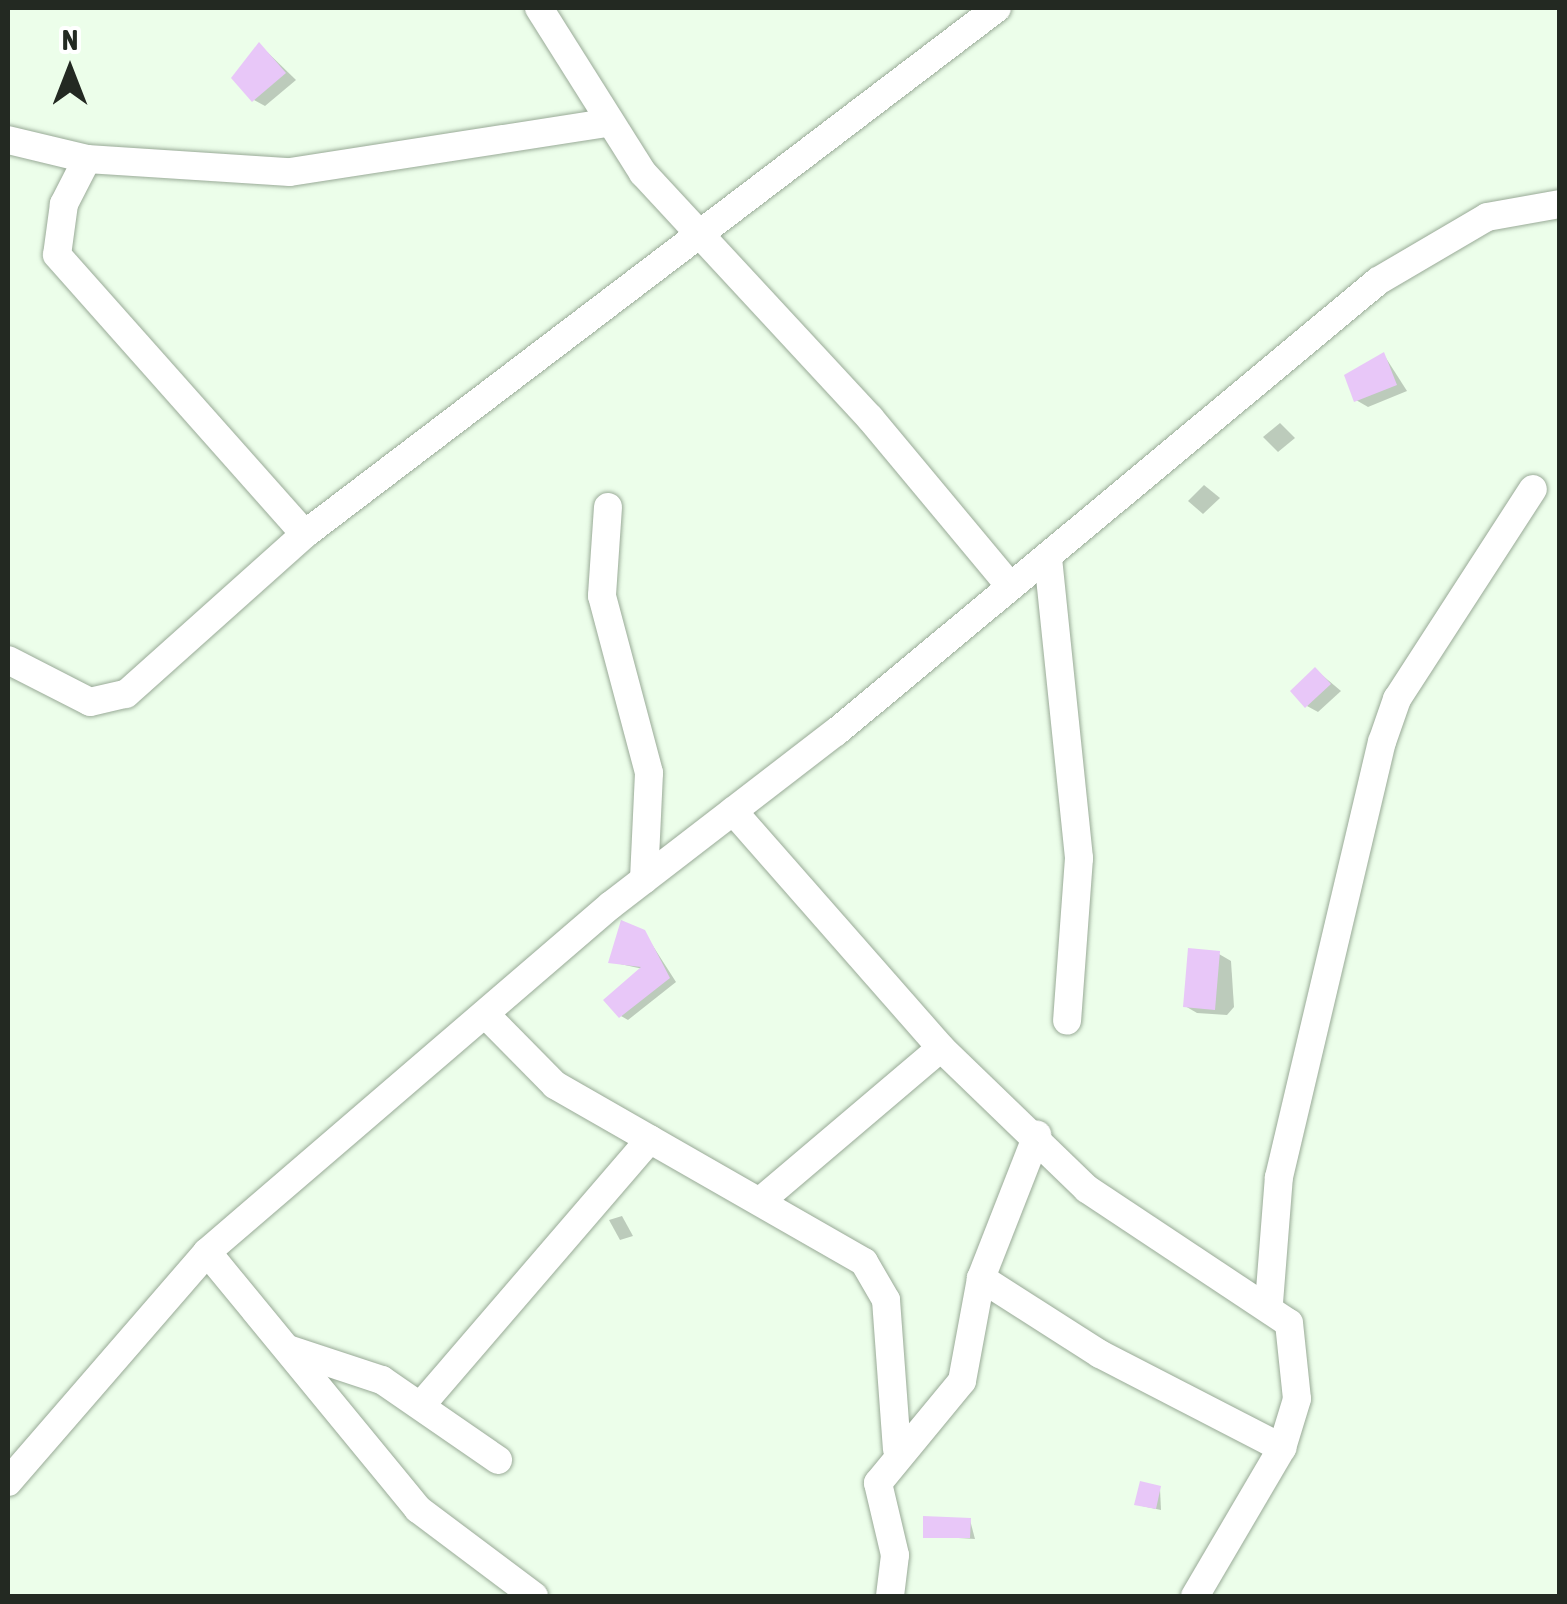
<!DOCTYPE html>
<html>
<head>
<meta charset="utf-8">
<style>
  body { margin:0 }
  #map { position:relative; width:1567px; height:1604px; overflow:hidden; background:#ecfeea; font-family:"Asap Condensed",sans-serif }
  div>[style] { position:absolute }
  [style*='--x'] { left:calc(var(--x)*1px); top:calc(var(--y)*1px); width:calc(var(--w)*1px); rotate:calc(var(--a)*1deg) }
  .shadow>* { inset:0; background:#0003 }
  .building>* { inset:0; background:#e8c7f8 }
  .roads { filter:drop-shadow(0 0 2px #99aa97) drop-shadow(0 0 2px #99aa97) }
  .street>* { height:28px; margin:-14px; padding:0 14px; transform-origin:14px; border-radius:14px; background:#fff }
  span { translate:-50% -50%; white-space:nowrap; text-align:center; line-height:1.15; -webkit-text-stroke:8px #fff; paint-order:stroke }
  .frame { position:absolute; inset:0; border:10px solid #232922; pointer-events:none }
  .north { position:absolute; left:20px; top:20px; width:100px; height:100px; -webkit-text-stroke:8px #fff; paint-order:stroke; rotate:0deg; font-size:28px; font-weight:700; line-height:40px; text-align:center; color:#232922 }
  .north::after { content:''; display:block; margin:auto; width:35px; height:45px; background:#232922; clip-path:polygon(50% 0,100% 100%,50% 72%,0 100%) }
</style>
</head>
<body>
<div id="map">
  <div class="shadow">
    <div style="clip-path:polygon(260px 45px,296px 80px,265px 106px,254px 100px)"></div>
    <div style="clip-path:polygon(1384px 355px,1407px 391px,1368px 407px,1356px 400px)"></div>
    <div style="clip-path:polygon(1280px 423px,1295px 438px,1278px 452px,1263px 437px)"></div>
    <div style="clip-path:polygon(1204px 485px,1220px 498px,1203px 514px,1188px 501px)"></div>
    <div style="clip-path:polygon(1316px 670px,1341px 691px,1318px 712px,1307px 706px)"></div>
    <div style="clip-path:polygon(644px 932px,676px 982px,628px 1020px,621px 1016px,643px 969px,611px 962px)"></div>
    <div style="clip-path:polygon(1219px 954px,1231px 961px,1234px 1007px,1227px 1015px,1197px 1013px,1185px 1006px)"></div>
    <div style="clip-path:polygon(622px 1216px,633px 1236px,620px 1240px,609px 1220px)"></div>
    <div style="clip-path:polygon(1160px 1489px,1161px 1510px,1142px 1506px)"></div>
    <div style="clip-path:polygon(970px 1520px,975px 1539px,925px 1536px)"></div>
  </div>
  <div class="building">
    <div style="clip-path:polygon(259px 42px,286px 73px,252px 102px,231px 78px)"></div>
    <div style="clip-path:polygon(1384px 352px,1397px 385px,1354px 402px,1344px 375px)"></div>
    <div style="clip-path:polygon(1315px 667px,1331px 684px,1305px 708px,1290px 691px)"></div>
    <div style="clip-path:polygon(621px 920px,645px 930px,670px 978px,619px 1018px,603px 1000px,641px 967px,608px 963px)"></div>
    <div style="clip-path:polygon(1188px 948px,1220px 951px,1215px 1010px,1183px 1007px)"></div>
    <div style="clip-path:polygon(1140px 1481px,1161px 1486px,1156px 1509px,1134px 1505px)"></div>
    <div style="clip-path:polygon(923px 1516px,971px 1518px,970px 1538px,923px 1538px)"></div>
  </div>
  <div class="roads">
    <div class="street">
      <div style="--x:539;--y:8;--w:195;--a:57.8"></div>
      <div style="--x:643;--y:173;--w:334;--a:47.2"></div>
      <div style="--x:870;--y:418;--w:219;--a:50.2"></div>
      <div style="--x:8;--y:140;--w:81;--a:13.5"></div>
      <div style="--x:87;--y:159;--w:203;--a:3.7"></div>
      <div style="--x:290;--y:172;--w:319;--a:-8.8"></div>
      <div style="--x:87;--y:159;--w:51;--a:117.1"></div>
      <div style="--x:64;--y:204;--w:51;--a:97.8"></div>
      <div style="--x:57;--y:255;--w:373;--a:48.4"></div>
      <div style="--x:608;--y:507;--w:89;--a:93.9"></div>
      <div style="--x:602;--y:596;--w:183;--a:75.1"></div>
      <div style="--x:649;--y:773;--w:107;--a:92.7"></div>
      <div style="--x:1048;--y:558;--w:302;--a:84.1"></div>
      <div style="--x:1079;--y:858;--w:163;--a:94.2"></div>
      <div style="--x:8;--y:660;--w:92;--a:27.1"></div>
      <div style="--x:90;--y:702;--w:37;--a:-13"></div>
      <div style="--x:126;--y:694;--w:240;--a:-41.8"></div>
      <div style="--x:305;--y:534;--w:869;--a:-37.24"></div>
      <div style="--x:733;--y:811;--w:315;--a:48.7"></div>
      <div style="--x:941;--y:1048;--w:203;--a:44"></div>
      <div style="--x:1087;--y:1189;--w:242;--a:33.6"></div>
      <div style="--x:1289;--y:1323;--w:76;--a:84"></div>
      <div style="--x:1297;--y:1399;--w:51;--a:107"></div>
      <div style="--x:1282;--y:1448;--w:172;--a:120.4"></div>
      <div style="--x:486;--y:1015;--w:98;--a:45.4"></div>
      <div style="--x:555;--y:1085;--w:356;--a:29.8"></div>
      <div style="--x:864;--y:1262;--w:44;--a:59.9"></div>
      <div style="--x:886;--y:1300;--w:149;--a:85.8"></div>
      <div style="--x:764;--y:1198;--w:232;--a:-40.3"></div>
      <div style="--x:207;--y:1252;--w:333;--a:50.6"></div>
      <div style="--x:418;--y:1509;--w:145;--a:36.9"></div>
      <div style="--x:981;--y:1278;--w:141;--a:32.6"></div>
      <div style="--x:1100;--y:1354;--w:205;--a:27.3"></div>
      <div style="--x:1269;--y:1303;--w:126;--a:-85.5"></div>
      <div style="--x:1279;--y:1177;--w:447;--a:-76.7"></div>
      <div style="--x:1382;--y:742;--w:46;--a:-70.8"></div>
      <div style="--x:1397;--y:699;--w:250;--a:-57.1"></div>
      <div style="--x:288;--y:1349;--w:99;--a:18.3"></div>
      <div style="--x:382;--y:1380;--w:141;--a:34.6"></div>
      <div style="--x:423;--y:1403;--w:348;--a:-49.3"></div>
      <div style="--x:8;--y:1482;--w:304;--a:-49.1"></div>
      <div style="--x:207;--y:1252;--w:533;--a:-40.66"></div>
      <div style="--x:611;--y:905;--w:284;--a:-37.6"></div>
      <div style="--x:836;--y:732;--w:705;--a:-39.76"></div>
      <div style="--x:1378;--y:281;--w:126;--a:-30.4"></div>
      <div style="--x:1487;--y:217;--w:74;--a:-10.1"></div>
      <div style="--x:890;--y:1596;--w:41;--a:-83"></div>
      <div style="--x:895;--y:1555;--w:74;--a:-103.3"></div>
      <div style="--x:878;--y:1483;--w:132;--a:-50.5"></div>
      <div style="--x:962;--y:1381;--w:105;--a:-79.5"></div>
      <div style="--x:981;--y:1278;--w:154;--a:-68.6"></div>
    </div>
  </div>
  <div class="frame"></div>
  <div class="north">N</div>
</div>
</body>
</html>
